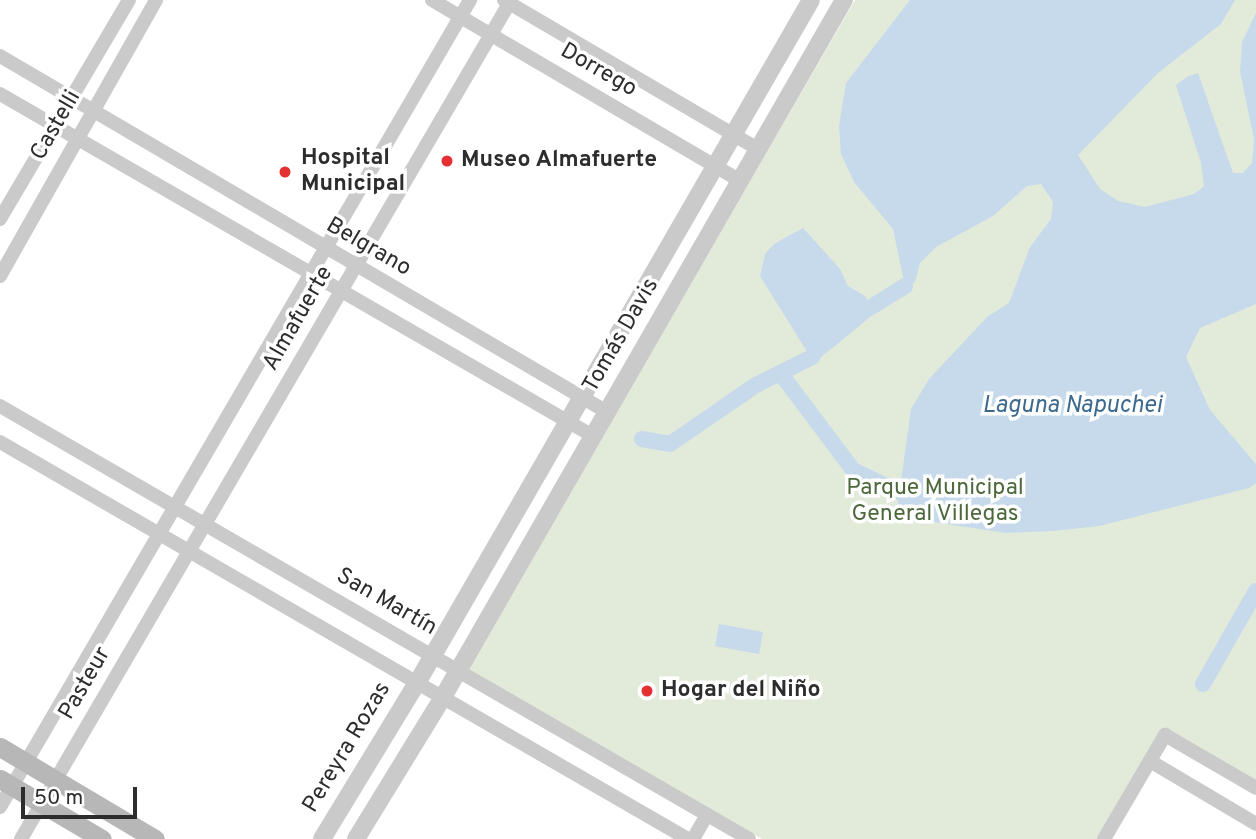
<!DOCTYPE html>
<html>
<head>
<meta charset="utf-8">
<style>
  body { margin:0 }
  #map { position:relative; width:1256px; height:839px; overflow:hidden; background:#fff; font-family:Overpass,sans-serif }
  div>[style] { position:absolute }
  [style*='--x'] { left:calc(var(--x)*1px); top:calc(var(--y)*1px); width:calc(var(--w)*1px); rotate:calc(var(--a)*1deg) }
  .green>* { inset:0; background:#e2eada }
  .water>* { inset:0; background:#c6daeb }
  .canal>* { height:16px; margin:-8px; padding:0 8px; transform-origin:8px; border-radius:8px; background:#c6daeb }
  .minor>* { height:14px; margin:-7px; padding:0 7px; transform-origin:7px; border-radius:7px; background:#cacaca }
  .tertiary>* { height:18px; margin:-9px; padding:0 9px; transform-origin:9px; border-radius:9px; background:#cacaca }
  .secondary>* { height:19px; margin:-9.5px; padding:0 9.5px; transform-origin:9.5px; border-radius:9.5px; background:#b7b7b7 }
  .dots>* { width:19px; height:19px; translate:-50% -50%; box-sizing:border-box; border:4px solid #fff; border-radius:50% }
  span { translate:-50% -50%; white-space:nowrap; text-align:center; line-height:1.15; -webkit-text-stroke:7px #fff; paint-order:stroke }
  .street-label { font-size:23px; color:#2d2d2d }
  .poi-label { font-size:23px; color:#2d2d2d; font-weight:700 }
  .left { translate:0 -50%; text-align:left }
  .park-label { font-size:23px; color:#4d683b }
  .water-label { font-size:24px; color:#3c6a8e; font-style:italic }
  .scale { position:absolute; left:21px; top:787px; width:116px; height:32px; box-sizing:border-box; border:4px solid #2d2d2d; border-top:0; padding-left:9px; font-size:21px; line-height:24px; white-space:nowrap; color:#2d2d2d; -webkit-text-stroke:5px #fff; paint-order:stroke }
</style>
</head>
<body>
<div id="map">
  <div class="green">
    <div style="clip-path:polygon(855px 0,1256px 0,1256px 781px,1164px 727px,1098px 839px,762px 839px,467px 670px)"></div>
  </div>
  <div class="water">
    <div style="clip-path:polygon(910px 0,1235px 0,1221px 24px,1158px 73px,1078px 155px,1100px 189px,1118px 201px,1145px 207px,1194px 194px,1204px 186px,1201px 163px,1176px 85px,1187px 77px,1198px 73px,1233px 173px,1243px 173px,1252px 163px,1254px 139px,1240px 72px,1242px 42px,1256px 13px,1256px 304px,1200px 328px,1186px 357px,1210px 410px,1256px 464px,1256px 483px,1249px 488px,1099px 526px,1053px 531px,1006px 533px,933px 522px,897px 510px,911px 409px,929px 379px,987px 317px,1009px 303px,1030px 247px,1051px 219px,1053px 202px,1041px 184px,1027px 186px,993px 216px,936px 247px,920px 263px,915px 282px,905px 286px,893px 229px,854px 182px,841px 154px,839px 126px,846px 83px)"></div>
    <div style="clip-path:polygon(803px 228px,840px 269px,848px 286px,865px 296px,875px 313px,814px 363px,760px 276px,765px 254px,774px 244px)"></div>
    <div style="clip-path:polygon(719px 624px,763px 632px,759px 654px,715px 646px)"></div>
  </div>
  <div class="canal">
    <div style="--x:873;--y:306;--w:38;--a:-32"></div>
    <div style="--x:781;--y:374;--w:120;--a:53.1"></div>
    <div style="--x:853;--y:470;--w:53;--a:25.6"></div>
    <div style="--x:642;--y:439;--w:28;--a:10"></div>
    <div style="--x:670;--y:444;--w:104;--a:-34.5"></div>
    <div style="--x:756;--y:385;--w:63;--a:-26.6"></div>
    <div style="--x:1203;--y:684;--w:107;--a:-60.3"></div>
  </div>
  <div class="minor">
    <div style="--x:432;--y:0;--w:357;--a:30.4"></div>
    <div style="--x:504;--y:0;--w:294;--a:30.4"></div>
    <div style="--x:0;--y:56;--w:704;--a:30.39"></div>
    <div style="--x:0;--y:94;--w:685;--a:29.97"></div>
    <div style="--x:0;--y:219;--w:254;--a:-59.5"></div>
    <div style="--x:0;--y:276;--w:317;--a:-60.5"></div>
    <div style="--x:0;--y:406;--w:865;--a:30.03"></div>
    <div style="--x:0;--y:442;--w:794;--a:29.99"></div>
    <div style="--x:1150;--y:761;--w:123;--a:30.7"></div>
    <div style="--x:0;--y:807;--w:934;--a:-59.78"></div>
    <div style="--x:21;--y:839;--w:972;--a:-59.71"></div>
    <div style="--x:693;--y:839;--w:28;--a:-60"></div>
    <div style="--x:1104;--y:839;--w:121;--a:-59.6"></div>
    <div style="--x:1165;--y:735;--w:105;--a:30.2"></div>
  </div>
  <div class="tertiary">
    <div style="--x:322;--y:839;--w:183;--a:-58.7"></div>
    <div style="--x:417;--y:683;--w:788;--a:-60.02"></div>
    <div style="--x:356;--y:839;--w:167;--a:-58.5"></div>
    <div style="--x:443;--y:697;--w:804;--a:-60.09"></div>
  </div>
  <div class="secondary">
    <div style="--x:0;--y:747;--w:180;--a:30.7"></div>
    <div style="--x:0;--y:779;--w:118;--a:30.5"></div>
  </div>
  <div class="dots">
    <div style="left:447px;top:161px;background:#e42f33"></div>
    <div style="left:285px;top:172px;background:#e42f33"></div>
    <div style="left:647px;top:691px;background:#e42f33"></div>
  </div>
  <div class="street-label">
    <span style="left:598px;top:71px;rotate:30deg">Dorrego</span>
    <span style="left:57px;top:126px;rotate:-60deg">Castelli</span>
    <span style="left:368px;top:248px;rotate:30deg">Belgrano</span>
    <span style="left:299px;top:319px;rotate:-60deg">Almafuerte</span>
    <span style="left:622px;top:336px;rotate:-60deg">Tomás Davis</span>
    <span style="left:386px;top:603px;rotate:30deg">San Martín</span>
    <span style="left:86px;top:684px;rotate:-60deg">Pasteur</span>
    <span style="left:348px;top:748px;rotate:-59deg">Pereyra Rozas</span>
  </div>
  <div class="poi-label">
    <span class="left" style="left:301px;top:172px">Hospital<br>Municipal</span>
    <span class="left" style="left:461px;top:161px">Museo Almafuerte</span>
    <span class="left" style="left:661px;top:691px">Hogar del Niño</span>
  </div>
  <div class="park-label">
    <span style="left:935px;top:502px">Parque Municipal<br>General Villegas</span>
  </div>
  <div class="water-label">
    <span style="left:1072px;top:407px">Laguna Napuchei</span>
  </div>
  <div class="scale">50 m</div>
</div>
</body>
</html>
